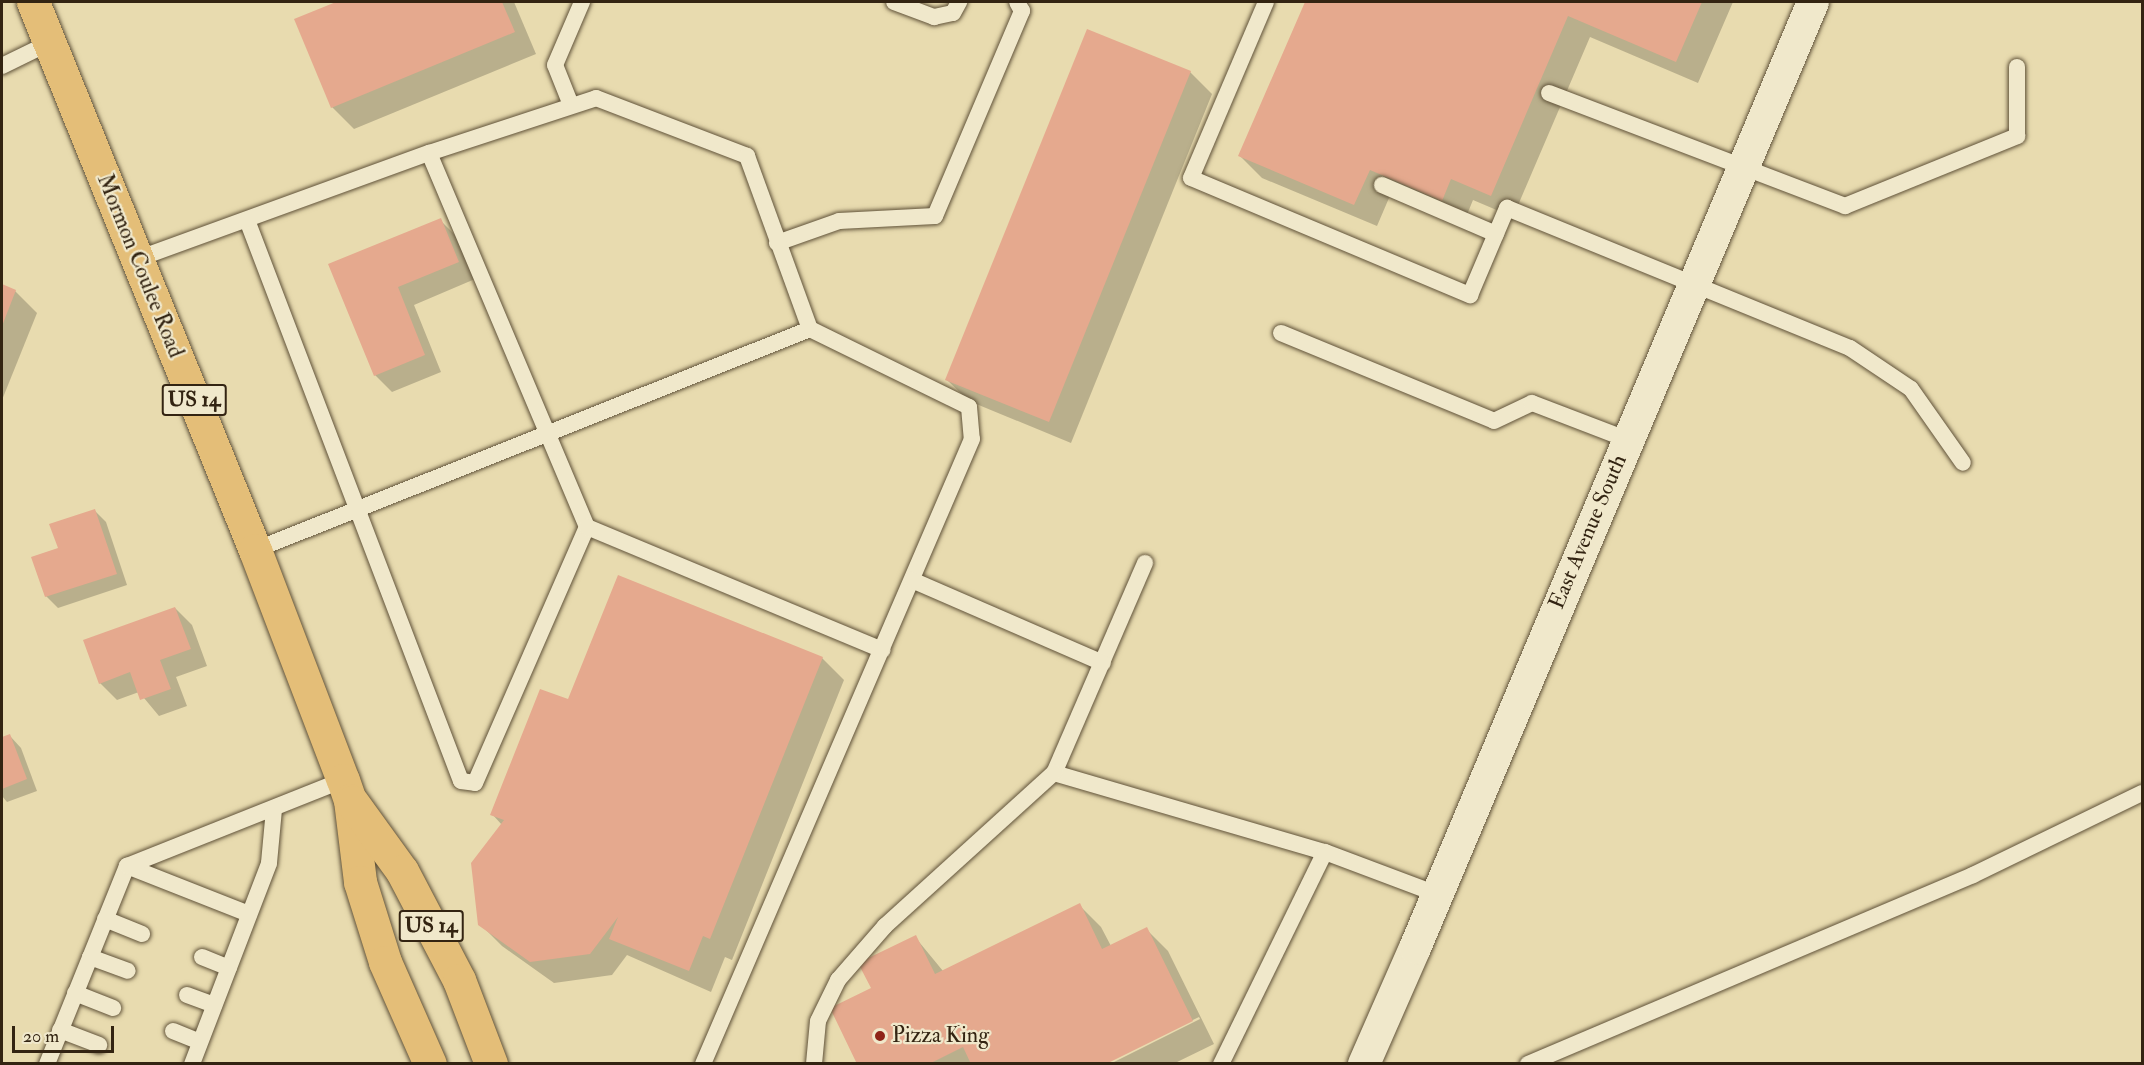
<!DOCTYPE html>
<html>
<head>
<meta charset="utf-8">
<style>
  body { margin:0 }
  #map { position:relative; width:2144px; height:1065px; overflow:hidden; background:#e8dbaf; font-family:"IM FELL Double Pica",serif }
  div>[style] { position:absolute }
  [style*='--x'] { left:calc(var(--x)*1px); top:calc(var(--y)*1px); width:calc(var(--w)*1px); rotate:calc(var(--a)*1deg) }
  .shadow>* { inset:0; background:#0003 }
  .building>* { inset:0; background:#e5a98e }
  .roads { filter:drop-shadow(0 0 2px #605239) drop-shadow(0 0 2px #605239) }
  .lane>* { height:16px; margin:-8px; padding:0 8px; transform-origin:8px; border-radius:8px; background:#f0e8cb }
  .street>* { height:32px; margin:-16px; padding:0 16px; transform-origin:16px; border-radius:16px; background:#f0e8cb }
  .highway>* { height:33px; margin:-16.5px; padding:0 16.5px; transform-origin:16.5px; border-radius:16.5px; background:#e4be78 }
  .dots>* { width:16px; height:16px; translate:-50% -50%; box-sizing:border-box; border:3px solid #f0e8cb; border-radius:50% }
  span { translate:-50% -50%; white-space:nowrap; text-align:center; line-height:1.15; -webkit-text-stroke:4.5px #f0e8cb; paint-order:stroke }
  .shield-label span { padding:2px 4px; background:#f0e8cb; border:2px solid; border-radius:4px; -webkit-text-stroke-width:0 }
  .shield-label { font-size:21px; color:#332412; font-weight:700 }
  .street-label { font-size:22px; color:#332412 }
  .poi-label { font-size:22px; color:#332412 }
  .left { translate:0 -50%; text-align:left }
  .frame { position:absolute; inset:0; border:3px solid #332412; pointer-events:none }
  .scale { position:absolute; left:12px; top:1026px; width:102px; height:27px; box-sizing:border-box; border:3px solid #332412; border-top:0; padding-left:8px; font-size:18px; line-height:21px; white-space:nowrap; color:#332412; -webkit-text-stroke:4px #f0e8cb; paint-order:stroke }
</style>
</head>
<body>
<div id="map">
  <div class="shadow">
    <div style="clip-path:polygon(340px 2px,514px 2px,536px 54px,354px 129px,332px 107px,296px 20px)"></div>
    <div style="clip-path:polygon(1306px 2px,1733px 2px,1698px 83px,1590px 37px,1513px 217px,1473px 200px,1464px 222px,1392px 191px,1377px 226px,1262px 178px,1240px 156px)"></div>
    <div style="clip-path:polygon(1190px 72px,1212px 94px,1071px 443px,969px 401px,947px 380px)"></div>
    <div style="clip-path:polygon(440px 220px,457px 237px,475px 279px,414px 305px,441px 372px,392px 392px,375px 375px,330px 264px)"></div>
    <div style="clip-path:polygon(2px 286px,15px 291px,37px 313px,2px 400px)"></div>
    <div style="clip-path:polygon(94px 510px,106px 522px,127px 585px,58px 608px,46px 596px)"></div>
    <div style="clip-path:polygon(175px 608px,192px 625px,207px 666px,176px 677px,187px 706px,159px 716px,139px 692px,117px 700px,100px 683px)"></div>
    <div style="clip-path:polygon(822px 658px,844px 680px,732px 960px,725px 957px,711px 992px,627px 955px,612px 975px,554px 983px,502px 946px,480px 924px,502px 825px,492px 814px,569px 701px)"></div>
    <div style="clip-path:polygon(10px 736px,21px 748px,37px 791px,7px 802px,2px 796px,2px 739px)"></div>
    <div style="clip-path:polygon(1079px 905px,1101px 927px,1111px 946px,1146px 929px,1168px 951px,1214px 1044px,1173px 1064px,1110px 1064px,1200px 1019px,1199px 1017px,1103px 1064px,859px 1064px,873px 989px,915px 937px,943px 971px)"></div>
  </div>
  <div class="building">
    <div style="clip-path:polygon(336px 2px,502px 2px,515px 32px,331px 108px,294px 19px)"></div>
    <div style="clip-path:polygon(1305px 2px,1702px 2px,1676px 62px,1568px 16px,1491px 196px,1451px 179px,1442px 201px,1370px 170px,1354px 205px,1238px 156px)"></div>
    <div style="clip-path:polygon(1087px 29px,1191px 71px,1049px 422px,945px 380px)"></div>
    <div style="clip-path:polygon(441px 218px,459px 262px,398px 287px,425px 355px,374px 376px,328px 264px)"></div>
    <div style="clip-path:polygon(2px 284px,16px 290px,2px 326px)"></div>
    <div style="clip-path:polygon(95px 509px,117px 574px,45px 597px,31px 557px,58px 548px,49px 524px)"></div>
    <div style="clip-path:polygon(618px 575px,823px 657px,710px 939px,703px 936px,689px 971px,609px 939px,618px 917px,590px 954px,530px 962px,478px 925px,471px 863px,504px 820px,490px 815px,540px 689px,568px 699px)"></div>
    <div style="clip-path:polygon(175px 607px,191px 649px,160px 660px,171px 689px,140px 700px,130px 672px,99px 684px,83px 640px)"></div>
    <div style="clip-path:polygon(10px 734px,27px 779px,2px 789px,2px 737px)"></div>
    <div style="clip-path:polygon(1080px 903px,1102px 949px,1147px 927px,1193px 1021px,1106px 1064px,971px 1064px,963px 1047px,929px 1064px,857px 1064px,830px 1008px,871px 988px,858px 963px,916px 935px,935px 974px)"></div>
  </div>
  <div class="roads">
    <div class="lane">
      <div style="--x:894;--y:2;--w:43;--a:20.6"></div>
      <div style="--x:934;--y:17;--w:19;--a:-12"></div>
      <div style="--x:953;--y:13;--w:13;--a:-61"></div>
      <div style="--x:1266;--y:2;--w:191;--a:113.1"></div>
      <div style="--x:1191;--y:178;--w:303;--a:22.8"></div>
      <div style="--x:1470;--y:295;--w:95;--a:-67"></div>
      <div style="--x:1507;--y:208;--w:370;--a:22.2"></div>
      <div style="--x:1850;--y:348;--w:73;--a:33.9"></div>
      <div style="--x:1911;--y:389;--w:90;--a:54.9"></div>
      <div style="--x:2;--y:66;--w:52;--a:-26.1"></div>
      <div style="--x:1549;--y:93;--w:317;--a:20.9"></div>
      <div style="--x:1845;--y:206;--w:186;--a:-22.1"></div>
      <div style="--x:2017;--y:136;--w:69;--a:-90"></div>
      <div style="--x:571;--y:105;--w:43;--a:-111.8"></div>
      <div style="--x:555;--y:65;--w:69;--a:-66.8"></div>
      <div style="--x:1382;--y:185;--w:124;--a:23.3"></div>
      <div style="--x:247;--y:220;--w:600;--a:69.12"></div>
      <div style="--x:461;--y:781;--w:14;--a:8"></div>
      <div style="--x:475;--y:783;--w:279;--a:-66.4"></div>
      <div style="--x:587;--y:527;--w:406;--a:-112.9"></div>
      <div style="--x:777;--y:243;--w:66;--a:-19.5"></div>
      <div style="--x:839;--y:221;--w:96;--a:-3"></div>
      <div style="--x:935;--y:216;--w:223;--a:-67"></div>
      <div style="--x:1022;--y:11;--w:10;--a:-119"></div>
      <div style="--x:137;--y:259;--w:311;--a:-20"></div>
      <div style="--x:429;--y:153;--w:176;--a:-18.2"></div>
      <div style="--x:596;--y:98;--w:162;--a:21"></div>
      <div style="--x:747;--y:156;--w:184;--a:70"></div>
      <div style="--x:1281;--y:333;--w:230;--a:22.4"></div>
      <div style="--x:1494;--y:421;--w:42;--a:-25.3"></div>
      <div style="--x:1532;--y:403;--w:101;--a:21"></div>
      <div style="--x:587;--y:527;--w:320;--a:22.6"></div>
      <div style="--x:255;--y:550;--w:597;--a:-21.71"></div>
      <div style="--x:810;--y:329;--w:177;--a:26.1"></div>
      <div style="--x:969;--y:407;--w:32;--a:85"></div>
      <div style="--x:972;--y:439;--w:680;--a:113.29"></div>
      <div style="--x:1145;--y:563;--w:229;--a:113.4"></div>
      <div style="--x:1054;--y:773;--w:282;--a:16.3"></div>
      <div style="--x:912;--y:580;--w:208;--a:23.5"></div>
      <div style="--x:127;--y:866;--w:131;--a:21.5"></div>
      <div style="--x:105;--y:919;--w:40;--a:22"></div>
      <div style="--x:90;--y:957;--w:40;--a:20.2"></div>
      <div style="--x:202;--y:957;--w:29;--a:22"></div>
      <div style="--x:75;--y:993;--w:41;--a:21.5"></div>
      <div style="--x:187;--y:995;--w:29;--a:20"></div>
      <div style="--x:60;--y:1030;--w:42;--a:21"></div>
      <div style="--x:173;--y:1031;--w:29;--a:22"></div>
      <div style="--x:47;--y:1064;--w:214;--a:-68"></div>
      <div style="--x:127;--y:866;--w:232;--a:-21.7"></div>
      <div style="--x:192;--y:1064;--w:215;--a:-69"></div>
      <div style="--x:269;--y:863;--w:54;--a:-84.7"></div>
      <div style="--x:814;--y:1064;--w:43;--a:-84.7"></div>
      <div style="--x:818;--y:1021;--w:46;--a:-64"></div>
      <div style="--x:838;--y:980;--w:72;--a:-49"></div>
      <div style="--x:885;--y:926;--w:228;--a:-42.2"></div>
      <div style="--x:1221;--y:1064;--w:236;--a:-63.9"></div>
      <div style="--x:1325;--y:852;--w:120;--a:20.6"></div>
      <div style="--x:1528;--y:1064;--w:483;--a:-23"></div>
      <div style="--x:1973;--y:875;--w:188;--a:-25.9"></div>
    </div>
    <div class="street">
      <div style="--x:1364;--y:1064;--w:127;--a:-66.3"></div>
      <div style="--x:1415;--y:948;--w:1026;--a:-67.18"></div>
    </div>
    <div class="highway">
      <div style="--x:33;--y:2;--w:591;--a:67.95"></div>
      <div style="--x:255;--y:550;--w:246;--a:69.1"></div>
      <div style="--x:343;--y:780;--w:21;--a:71"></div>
      <div style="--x:350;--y:800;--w:83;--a:83"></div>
      <div style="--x:360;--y:882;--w:84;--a:72.6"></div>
      <div style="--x:385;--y:962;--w:111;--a:66.2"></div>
      <div style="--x:352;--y:802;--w:85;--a:54.1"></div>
      <div style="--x:402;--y:871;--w:123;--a:62.4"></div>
      <div style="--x:459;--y:980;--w:90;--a:69.1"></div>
    </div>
  </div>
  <div class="dots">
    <div style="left:880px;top:1036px;background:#8f2418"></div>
  </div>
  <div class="shield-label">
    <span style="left:194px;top:400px">US 14</span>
    <span style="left:431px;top:926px">US 14</span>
  </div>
  <div class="street-label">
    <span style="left:140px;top:266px;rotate:68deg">Mormon Coulee Road</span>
    <span style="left:1588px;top:532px;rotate:-67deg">East Avenue South</span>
  </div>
  <div class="poi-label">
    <span class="left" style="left:892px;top:1036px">Pizza King</span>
  </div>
  <div class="frame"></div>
  <div class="scale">20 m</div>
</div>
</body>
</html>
